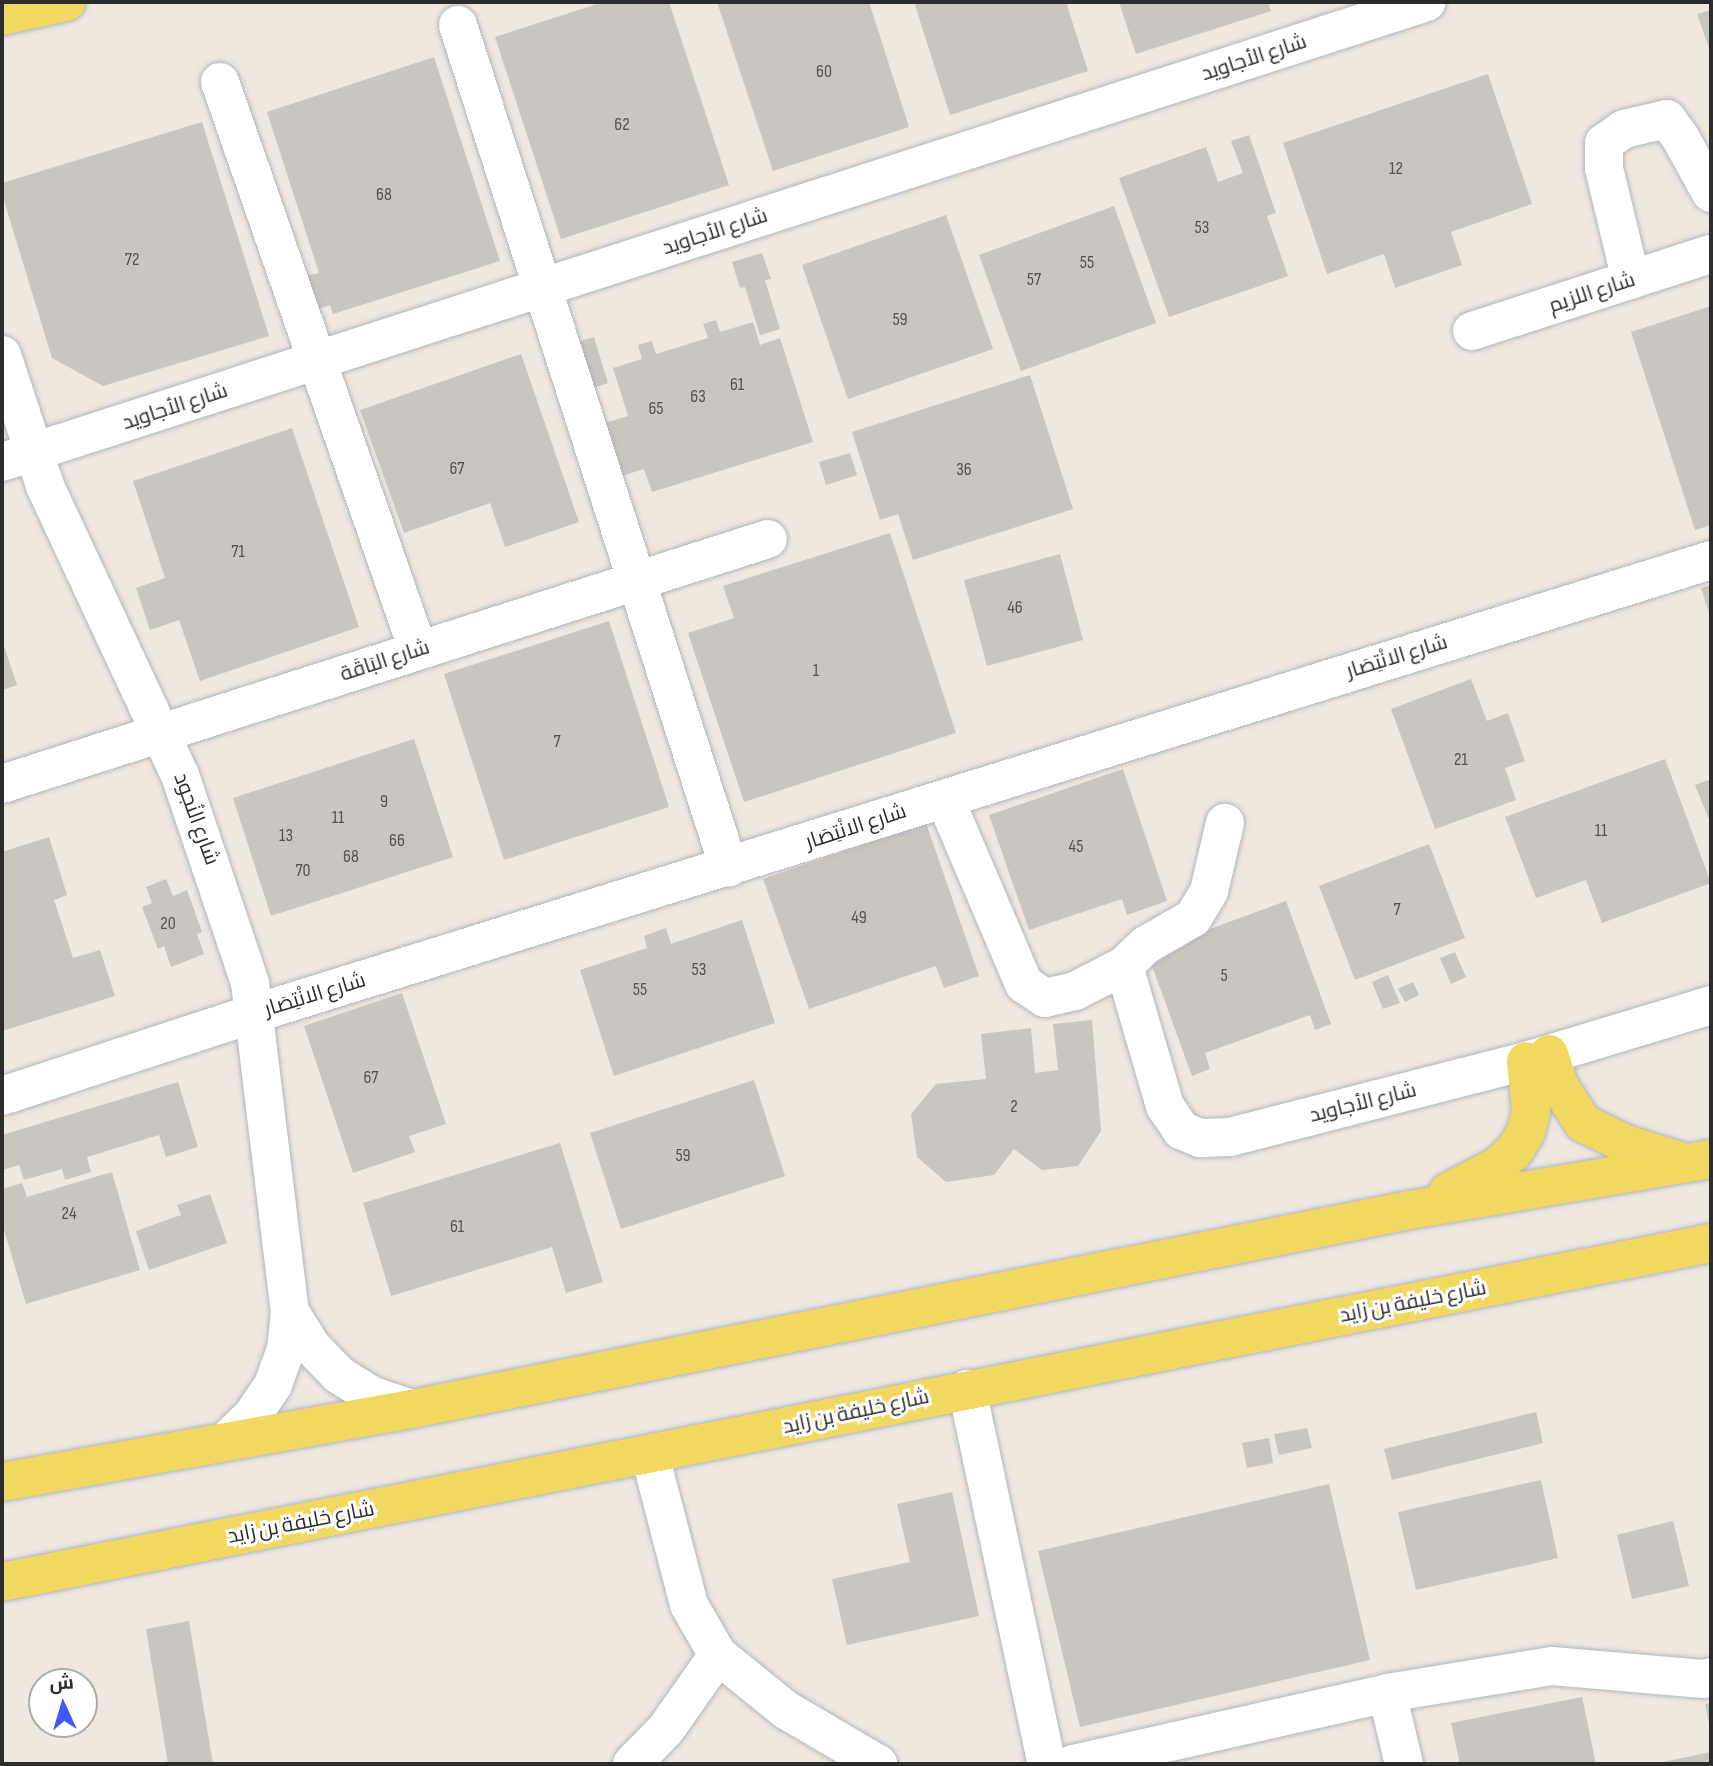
<!DOCTYPE html>
<html>
<head>
<meta charset="utf-8">
<style>
  body { margin:0 }
  #map { position:relative; width:1713px; height:1766px; overflow:hidden; background:#eee8df; font-family:"Sofia Sans Condensed",Cairo,sans-serif }
  div>[style] { position:absolute }
  [style*='--x'] { left:calc(var(--x)*1px); top:calc(var(--y)*1px); width:calc(var(--w)*1px); rotate:calc(var(--a)*1deg) }
  .building>* { inset:0; background:#c9c6bd }
  .roads { filter:drop-shadow(0 0 2px #b2b4c0) drop-shadow(0 0 2px #b2b4c0) }
  .minor>* { height:38px; margin:-19px; padding:0 19px; transform-origin:19px; border-radius:19px; background:#fff }
  .major>* { height:38px; margin:-19px; padding:0 19px; transform-origin:19px; border-radius:19px; background:#f0d861 }
  span { translate:-50% -50%; white-space:nowrap; text-align:center; line-height:1.15; -webkit-text-stroke:6px #fff; paint-order:stroke }
  .number-label { font-size:18px; color:#535250 }
  .number-label span { -webkit-text-stroke-width:0 }
  .street-label { font-size:21px; color:#2c2c2c }
  .frame { position:absolute; inset:0; border:4px solid #2c2c2c; pointer-events:none }
  .north { position:absolute; left:28px; top:1668px; width:70px; height:70px; box-sizing:border-box; background:#fff; border:2px solid #ababab; border-radius:50%; rotate:356deg; font-size:19px; font-weight:700; line-height:28px; text-align:center; color:#2c2c2c }
  .north::after { content:''; display:block; margin:auto; width:24px; height:32px; background:#4157f9; clip-path:polygon(50% 0,100% 100%,50% 72%,0 100%) }
</style>
</head>
<body>
<div id="map">
  <div class="building">
    <div style="clip-path:polygon(603px 2px,669px 2px,729px 185px,561px 239px,495px 37px)"></div>
    <div style="clip-path:polygon(717px 2px,869px 2px,909px 127px,773px 171px)"></div>
    <div style="clip-path:polygon(914px 2px,1066px 2px,1088px 71px,950px 115px)"></div>
    <div style="clip-path:polygon(1119px 2px,1268px 2px,1271px 11px,1136px 54px)"></div>
    <div style="clip-path:polygon(1711px 10px,1711px 54px,1697px 14px)"></div>
    <div style="clip-path:polygon(434px 57px,500px 261px,333px 314px,330px 305px,313px 311px,302px 277px,319px 273px,267px 112px)"></div>
    <div style="clip-path:polygon(1488px 74px,1532px 204px,1451px 232px,1462px 265px,1395px 288px,1384px 254px,1327px 274px,1283px 143px)"></div>
    <div style="clip-path:polygon(202px 122px,269px 336px,103px 386px,52px 358px,2px 194px,2px 183px)"></div>
    <div style="clip-path:polygon(1249px 135px,1276px 213px,1267px 216px,1288px 276px,1169px 317px,1119px 178px,1206px 147px,1218px 182px,1243px 173px,1231px 141px)"></div>
    <div style="clip-path:polygon(1114px 206px,1156px 323px,1021px 371px,979px 255px)"></div>
    <div style="clip-path:polygon(946px 215px,993px 349px,848px 399px,802px 265px)"></div>
    <div style="clip-path:polygon(762px 253px,771px 279px,765px 280px,780px 329px,760px 335px,745px 287px,740px 288px,732px 262px)"></div>
    <div style="clip-path:polygon(1711px 306px,1711px 525px,1695px 530px,1631px 332px)"></div>
    <div style="clip-path:polygon(716px 320px,720px 332px,753px 322px,760px 345px,780px 338px,813px 442px,652px 492px,644px 469px,612px 479px,595px 426px,628px 416px,613px 368px,642px 359px,638px 345px,652px 341px,656px 354px,708px 338px,703px 324px)"></div>
    <div style="clip-path:polygon(594px 337px,608px 383px,593px 388px,578px 342px)"></div>
    <div style="clip-path:polygon(521px 354px,579px 522px,505px 547px,490px 503px,404px 533px,360px 410px)"></div>
    <div style="clip-path:polygon(1030px 375px,1073px 509px,913px 560px,898px 514px,880px 520px,852px 432px)"></div>
    <div style="clip-path:polygon(292px 428px,359px 627px,200px 681px,179px 620px,150px 630px,136px 588px,165px 578px,133px 481px)"></div>
    <div style="clip-path:polygon(850px 453px,857px 475px,826px 485px,819px 462px)"></div>
    <div style="clip-path:polygon(890px 533px,956px 733px,744px 802px,688px 633px,734px 618px,723px 586px)"></div>
    <div style="clip-path:polygon(1060px 554px,1083px 640px,987px 666px,964px 580px)"></div>
    <div style="clip-path:polygon(1711px 585px,1711px 619px,1701px 588px)"></div>
    <div style="clip-path:polygon(609px 621px,669px 807px,504px 860px,444px 674px)"></div>
    <div style="clip-path:polygon(2px 640px,17px 685px,2px 690px)"></div>
    <div style="clip-path:polygon(1471px 679px,1487px 721px,1508px 713px,1525px 761px,1505px 768px,1516px 800px,1435px 829px,1391px 709px)"></div>
    <div style="clip-path:polygon(414px 739px,453px 857px,271px 916px,233px 798px)"></div>
    <div style="clip-path:polygon(1665px 759px,1711px 883px,1602px 923px,1586px 880px,1536px 898px,1505px 817px)"></div>
    <div style="clip-path:polygon(1123px 769px,1167px 901px,1127px 915px,1122px 899px,1029px 930px,989px 815px)"></div>
    <div style="clip-path:polygon(1711px 779px,1711px 824px,1695px 785px)"></div>
    <div style="clip-path:polygon(926px 823px,979px 976px,944px 988px,936px 966px,809px 1009px,763px 879px)"></div>
    <div style="clip-path:polygon(49px 837px,67px 895px,54px 900px,73px 958px,100px 950px,115px 996px,2px 1031px,2px 852px)"></div>
    <div style="clip-path:polygon(1429px 844px,1465px 938px,1355px 980px,1319px 886px)"></div>
    <div style="clip-path:polygon(166px 879px,173px 896px,187px 890px,202px 932px,197px 934px,204px 954px,171px 967px,164px 946px,158px 949px,142px 907px,152px 903px,146px 887px)"></div>
    <div style="clip-path:polygon(1286px 901px,1331px 1024px,1315px 1030px,1310px 1015px,1205px 1053px,1210px 1069px,1192px 1076px,1147px 952px)"></div>
    <div style="clip-path:polygon(742px 920px,775px 1023px,614px 1076px,580px 970px,647px 948px,644px 936px,666px 928px,671px 944px)"></div>
    <div style="clip-path:polygon(1455px 952px,1466px 977px,1451px 984px,1440px 958px)"></div>
    <div style="clip-path:polygon(1388px 975px,1400px 1003px,1383px 1009px,1372px 982px)"></div>
    <div style="clip-path:polygon(1413px 982px,1419px 995px,1405px 1002px,1398px 989px)"></div>
    <div style="clip-path:polygon(402px 993px,446px 1124px,409px 1136px,415px 1152px,353px 1173px,304px 1026px)"></div>
    <div style="clip-path:polygon(1092px 1020px,1101px 1131px,1078px 1166px,1042px 1170px,1014px 1149px,994px 1175px,946px 1182px,917px 1157px,911px 1114px,936px 1084px,986px 1079px,981px 1034px,1031px 1028px,1035px 1073px,1058px 1070px,1053px 1024px)"></div>
    <div style="clip-path:polygon(754px 1080px,785px 1176px,621px 1229px,590px 1133px)"></div>
    <div style="clip-path:polygon(178px 1082px,198px 1147px,166px 1157px,159px 1135px,87px 1157px,91px 1172px,65px 1180px,62px 1169px,24px 1180px,19px 1165px,2px 1170px,2px 1135px)"></div>
    <div style="clip-path:polygon(560px 1143px,603px 1282px,566px 1293px,552px 1247px,391px 1296px,363px 1203px)"></div>
    <div style="clip-path:polygon(112px 1172px,140px 1270px,26px 1304px,2px 1223px,2px 1189px,22px 1183px,27px 1197px)"></div>
    <div style="clip-path:polygon(210px 1194px,227px 1243px,149px 1270px,136px 1231px,181px 1215px,177px 1205px)"></div>
    <div style="clip-path:polygon(1536px 1412px,1543px 1443px,1392px 1480px,1384px 1449px)"></div>
    <div style="clip-path:polygon(1307px 1428px,1312px 1448px,1279px 1455px,1274px 1434px)"></div>
    <div style="clip-path:polygon(1269px 1438px,1273px 1463px,1247px 1468px,1242px 1443px)"></div>
    <div style="clip-path:polygon(1541px 1480px,1558px 1558px,1416px 1590px,1398px 1512px)"></div>
    <div style="clip-path:polygon(1329px 1484px,1370px 1660px,1080px 1727px,1038px 1551px)"></div>
    <div style="clip-path:polygon(952px 1492px,979px 1616px,847px 1645px,832px 1579px,910px 1562px,897px 1504px)"></div>
    <div style="clip-path:polygon(1673px 1521px,1689px 1586px,1632px 1599px,1617px 1535px)"></div>
    <div style="clip-path:polygon(189px 1621px,213px 1764px,168px 1764px,146px 1629px)"></div>
    <div style="clip-path:polygon(1582px 1697px,1596px 1764px,1460px 1764px,1451px 1723px)"></div>
    <div style="clip-path:polygon(1711px 1703px,1711px 1728px,1710px 1728px,1705px 1704px)"></div>
    <div style="clip-path:polygon(1711px 1752px,1711px 1764px,1659px 1764px,1658px 1763px)"></div>
  </div>
  <div class="roads">
    <div class="minor">
      <div style="--x:458;--y:25;--w:885;--a:72.18"></div>
      <div style="--x:220;--y:82;--w:602;--a:70.78"></div>
      <div style="--x:1631;--y:280;--w:115;--a:-103.6"></div>
      <div style="--x:1604;--y:168;--w:25;--a:-90"></div>
      <div style="--x:1604;--y:143;--w:24;--a:-35"></div>
      <div style="--x:1624;--y:129;--w:44;--a:-13.1"></div>
      <div style="--x:1667;--y:119;--w:22;--a:54"></div>
      <div style="--x:1680;--y:137;--w:64;--a:61"></div>
      <div style="--x:1472;--y:331;--w:251;--a:-17.9"></div>
      <div style="--x:2;--y:355;--w:138;--a:71.8"></div>
      <div style="--x:45;--y:486;--w:319;--a:65"></div>
      <div style="--x:180;--y:775;--w:219;--a:71.4"></div>
      <div style="--x:250;--y:983;--w:331;--a:83.1"></div>
      <div style="--x:290;--y:1312;--w:37;--a:96"></div>
      <div style="--x:286;--y:1349;--w:38;--a:110"></div>
      <div style="--x:273;--y:1385;--w:37;--a:124"></div>
      <div style="--x:252;--y:1416;--w:37;--a:136"></div>
      <div style="--x:2;--y:462;--w:1497;--a:-17.89"></div>
      <div style="--x:2;--y:784;--w:804;--a:-17.74"></div>
      <div style="--x:945;--y:799;--w:201;--a:66.9"></div>
      <div style="--x:1024;--y:984;--w:25;--a:34"></div>
      <div style="--x:1045;--y:998;--w:31;--a:-13"></div>
      <div style="--x:1075;--y:991;--w:55;--a:-27"></div>
      <div style="--x:1124;--y:966;--w:30;--a:-44"></div>
      <div style="--x:1146;--y:945;--w:54;--a:-29.9"></div>
      <div style="--x:1193;--y:918;--w:31;--a:-59"></div>
      <div style="--x:1209;--y:891;--w:70;--a:-76.8"></div>
      <div style="--x:1124;--y:966;--w:146;--a:73.7"></div>
      <div style="--x:1165;--y:1106;--w:29;--a:56"></div>
      <div style="--x:1181;--y:1130;--w:21;--a:23"></div>
      <div style="--x:1200;--y:1138;--w:30;--a:-2"></div>
      <div style="--x:1230;--y:1137;--w:306;--a:-14.4"></div>
      <div style="--x:1526;--y:1061;--w:193;--a:-16.8"></div>
      <div style="--x:2;--y:1096;--w:267;--a:-18.1"></div>
      <div style="--x:256;--y:1013;--w:1524;--a:-17.29"></div>
      <div style="--x:290;--y:1312;--w:40;--a:58"></div>
      <div style="--x:311;--y:1346;--w:40;--a:46"></div>
      <div style="--x:339;--y:1375;--w:40;--a:32"></div>
      <div style="--x:373;--y:1396;--w:41;--a:18.4"></div>
      <div style="--x:967;--y:1389;--w:383;--a:78"></div>
      <div style="--x:650;--y:1455;--w:155;--a:75.4"></div>
      <div style="--x:689;--y:1605;--w:58;--a:59.9"></div>
      <div style="--x:718;--y:1655;--w:87;--a:39"></div>
      <div style="--x:786;--y:1710;--w:107;--a:30.4"></div>
      <div style="--x:1387;--y:1693;--w:73;--a:76.5"></div>
      <div style="--x:632;--y:1764;--w:49;--a:-45.8"></div>
      <div style="--x:666;--y:1729;--w:90;--a:-54.9"></div>
      <div style="--x:1073;--y:1764;--w:322;--a:-12.7"></div>
      <div style="--x:1387;--y:1693;--w:167;--a:-9.3"></div>
      <div style="--x:1552;--y:1666;--w:152;--a:4.9"></div>
      <div style="--x:1703;--y:1679;--w:8;--a:-14"></div>
    </div>
    <div class="major">
      <div style="--x:2;--y:16;--w:66;--a:-12.3"></div>
      <div style="--x:1549;--y:1054;--w:35;--a:72"></div>
      <div style="--x:1560;--y:1087;--w:43;--a:57.4"></div>
      <div style="--x:1583;--y:1123;--w:50;--a:26.1"></div>
      <div style="--x:1628;--y:1145;--w:54;--a:17.1"></div>
      <div style="--x:1448;--y:1192;--w:56;--a:-27.5"></div>
      <div style="--x:1498;--y:1166;--w:23;--a:-43"></div>
      <div style="--x:1515;--y:1150;--w:21;--a:-59"></div>
      <div style="--x:1526;--y:1132;--w:21;--a:-76"></div>
      <div style="--x:1531;--y:1112;--w:51;--a:-95.6"></div>
      <div style="--x:2;--y:1482;--w:416;--a:-10.1"></div>
      <div style="--x:412;--y:1409;--w:1018;--a:-11.28"></div>
      <div style="--x:1410;--y:1210;--w:305;--a:-9.6"></div>
      <div style="--x:2;--y:1582;--w:1742;--a:-11.22"></div>
    </div>
  </div>
  <div class="number-label">
    <span style="left:824px;top:72px">60</span>
    <span style="left:622px;top:125px">62</span>
    <span style="left:1396px;top:169px">12</span>
    <span style="left:384px;top:195px">68</span>
    <span style="left:1202px;top:228px">53</span>
    <span style="left:132px;top:260px">72</span>
    <span style="left:1087px;top:263px">55</span>
    <span style="left:1034px;top:280px">57</span>
    <span style="left:900px;top:320px">59</span>
    <span style="left:737px;top:385px">61</span>
    <span style="left:698px;top:397px">63</span>
    <span style="left:656px;top:409px">65</span>
    <span style="left:457px;top:469px">67</span>
    <span style="left:964px;top:470px">36</span>
    <span style="left:238px;top:552px">71</span>
    <span style="left:1015px;top:608px">46</span>
    <span style="left:816px;top:671px">1</span>
    <span style="left:557px;top:742px">7</span>
    <span style="left:1461px;top:760px">21</span>
    <span style="left:384px;top:802px">9</span>
    <span style="left:338px;top:818px">11</span>
    <span style="left:1601px;top:831px">11</span>
    <span style="left:286px;top:836px">13</span>
    <span style="left:397px;top:841px">66</span>
    <span style="left:1076px;top:847px">45</span>
    <span style="left:351px;top:857px">68</span>
    <span style="left:303px;top:871px">70</span>
    <span style="left:1397px;top:910px">7</span>
    <span style="left:859px;top:918px">49</span>
    <span style="left:168px;top:924px">20</span>
    <span style="left:699px;top:970px">53</span>
    <span style="left:1224px;top:976px">5</span>
    <span style="left:640px;top:990px">55</span>
    <span style="left:371px;top:1078px">67</span>
    <span style="left:1014px;top:1107px">2</span>
    <span style="left:683px;top:1156px">59</span>
    <span style="left:69px;top:1214px">24</span>
    <span style="left:457px;top:1227px">61</span>
  </div>
  <div class="street-label">
    <span style="left:1254px;top:58px;rotate:-18deg">شارع الأجاويد</span>
    <span style="left:715px;top:232px;rotate:-18deg">شارع الأجاويد</span>
    <span style="left:1592px;top:293px;rotate:-18deg">شارع اللزيم</span>
    <span style="left:175px;top:407px;rotate:-18deg">شارع الأجاويد</span>
    <span style="left:1397px;top:657px;rotate:-17deg">شارع الانْتِصَار</span>
    <span style="left:385px;top:661px;rotate:-18deg">شارع البَاقَة</span>
    <span style="left:196px;top:819px;rotate:70deg">شارع النُجود</span>
    <span style="left:856px;top:827px;rotate:-18deg">شارع الانْتِصَار</span>
    <span style="left:315px;top:995px;rotate:-17deg">شارع الانْتِصَار</span>
    <span style="left:1363px;top:1103px;rotate:-14deg">شارع الأجاويد</span>
    <span style="left:1413px;top:1302px;rotate:-11deg">شارع خليفة بن زايد</span>
    <span style="left:856px;top:1412px;rotate:-12deg">شارع خليفة بن زايد</span>
    <span style="left:301px;top:1523px;rotate:-11deg">شارع خليفة بن زايد</span>
  </div>
  <div class="frame"></div>
  <div class="north">ش</div>
</div>
</body>
</html>
